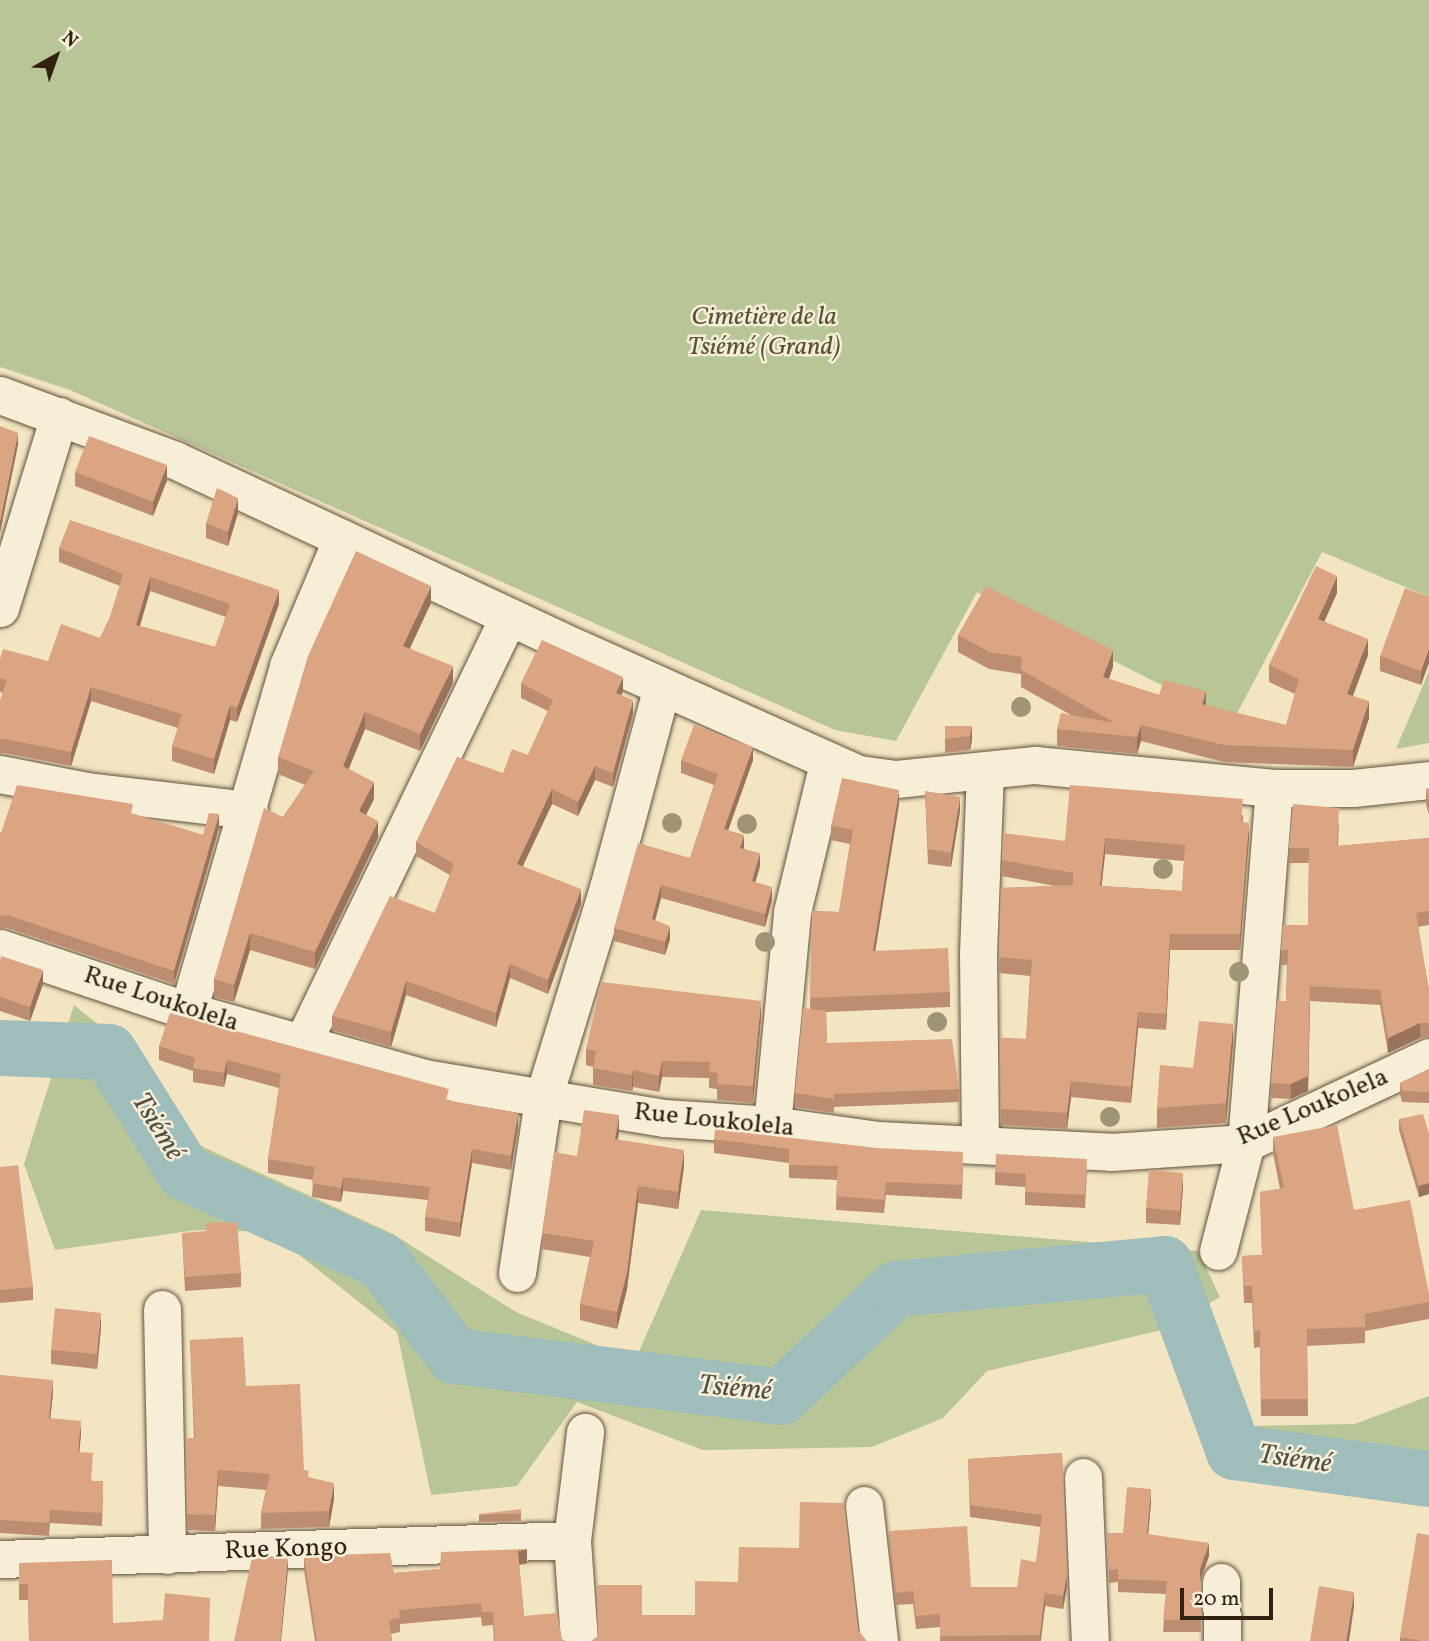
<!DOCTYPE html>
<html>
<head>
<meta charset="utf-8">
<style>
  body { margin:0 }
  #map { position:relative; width:1429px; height:1641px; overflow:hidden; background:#f3e5c2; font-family:Vollkorn,serif }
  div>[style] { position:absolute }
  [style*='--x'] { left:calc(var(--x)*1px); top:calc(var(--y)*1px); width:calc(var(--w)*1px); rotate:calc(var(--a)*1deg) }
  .green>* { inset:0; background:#b7c597 }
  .river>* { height:56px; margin:-28px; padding:0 28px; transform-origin:28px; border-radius:28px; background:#9ebdbb }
  .roads { filter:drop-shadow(0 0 2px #62513c) drop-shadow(0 0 2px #62513c) }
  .street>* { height:37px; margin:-18.5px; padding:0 18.5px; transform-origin:18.5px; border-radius:18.5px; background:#f7eed7 }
  .trees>* { width:20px; height:20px; margin:-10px; border-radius:50%; background:#9f9476 }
  .wall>* { inset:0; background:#bc8d71 }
  .shaded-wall>* { inset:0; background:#99735c }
  .building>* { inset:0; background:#dba483 }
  span { translate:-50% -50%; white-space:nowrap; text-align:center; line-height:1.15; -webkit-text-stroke:5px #f7eed7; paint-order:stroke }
  .park-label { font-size:26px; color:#5a5238; font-style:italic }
  .street-label { font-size:26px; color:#322010 }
  .water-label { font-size:28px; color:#524f43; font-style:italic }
  .north { position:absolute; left:21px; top:21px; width:70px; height:70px; -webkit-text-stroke:5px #f7eed7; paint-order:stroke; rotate:40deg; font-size:19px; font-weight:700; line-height:28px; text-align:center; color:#322010 }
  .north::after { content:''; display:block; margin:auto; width:24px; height:32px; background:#322010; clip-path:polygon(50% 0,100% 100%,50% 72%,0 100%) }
  .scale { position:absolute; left:1180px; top:1588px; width:93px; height:32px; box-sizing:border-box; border:4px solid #322010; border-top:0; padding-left:9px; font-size:21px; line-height:24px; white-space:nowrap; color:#322010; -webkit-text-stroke:5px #f7eed7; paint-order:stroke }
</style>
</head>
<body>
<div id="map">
  <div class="green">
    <div style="clip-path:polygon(0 0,1429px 0,1429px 597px,1322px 552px,1233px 721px,977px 592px,896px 741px,835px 730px,70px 390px,0 367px)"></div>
    <div style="clip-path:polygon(1429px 671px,1429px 743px,1396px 749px)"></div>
    <div style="clip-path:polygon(74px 1005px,149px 1065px,186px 1139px,393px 1234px,516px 1312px,635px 1361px,701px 1210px,1198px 1251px,1220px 1297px,1166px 1329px,987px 1371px,943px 1418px,872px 1447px,703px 1450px,577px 1402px,517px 1486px,431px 1495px,397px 1332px,270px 1232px,197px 1230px,55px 1250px,24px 1164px)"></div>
    <div style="clip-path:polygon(1429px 1396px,1429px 1481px,1273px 1477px,1249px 1426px,1355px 1424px)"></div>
  </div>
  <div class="river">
    <div style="--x:0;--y:1048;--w:109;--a:2.1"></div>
    <div style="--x:109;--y:1052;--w:143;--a:57.9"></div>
    <div style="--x:185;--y:1173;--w:216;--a:24.1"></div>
    <div style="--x:382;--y:1261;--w:119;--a:52.8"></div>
    <div style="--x:454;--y:1356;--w:330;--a:7.1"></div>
    <div style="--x:781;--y:1397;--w:158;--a:-43.2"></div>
    <div style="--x:896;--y:1289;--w:270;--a:-5.3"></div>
    <div style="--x:1165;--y:1264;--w:200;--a:69.8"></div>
    <div style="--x:1234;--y:1452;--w:197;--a:7.9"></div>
  </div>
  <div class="roads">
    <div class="street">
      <div style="--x:0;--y:395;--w:187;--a:20.4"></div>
      <div style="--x:175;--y:460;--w:446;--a:25.1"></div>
      <div style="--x:579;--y:649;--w:307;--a:24.1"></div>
      <div style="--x:859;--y:774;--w:37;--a:8"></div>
      <div style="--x:896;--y:779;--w:140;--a:-5.8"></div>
      <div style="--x:1035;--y:765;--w:240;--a:5.5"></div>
      <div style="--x:1274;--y:788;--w:79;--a:0"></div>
      <div style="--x:1353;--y:788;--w:76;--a:-6"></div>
      <div style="--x:0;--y:608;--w:201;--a:-72.9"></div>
      <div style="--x:0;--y:774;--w:89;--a:11.1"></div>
      <div style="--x:87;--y:791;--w:163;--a:6.7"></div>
      <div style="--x:0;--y:948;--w:198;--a:18.5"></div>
      <div style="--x:188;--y:1011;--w:245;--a:15.8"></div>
      <div style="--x:424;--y:1078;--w:243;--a:9.5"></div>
      <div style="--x:664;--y:1118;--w:108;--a:3.7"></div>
      <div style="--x:772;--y:1125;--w:107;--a:8.1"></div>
      <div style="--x:878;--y:1140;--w:233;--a:2.9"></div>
      <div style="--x:1111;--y:1152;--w:135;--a:-3.8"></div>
      <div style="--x:1246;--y:1143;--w:202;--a:-25.2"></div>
      <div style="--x:188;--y:1011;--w:359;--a:-73.8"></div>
      <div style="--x:288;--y:666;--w:139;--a:-67.1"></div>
      <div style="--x:302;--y:1044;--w:475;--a:-64.2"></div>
      <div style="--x:772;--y:1125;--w:214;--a:-84.6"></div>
      <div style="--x:792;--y:912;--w:153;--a:-76.4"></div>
      <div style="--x:980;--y:1144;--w:191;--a:-90.6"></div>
      <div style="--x:978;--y:953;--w:181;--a:-87.8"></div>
      <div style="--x:1218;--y:1251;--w:112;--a:-75.5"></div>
      <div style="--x:1246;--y:1143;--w:356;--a:-85.5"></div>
      <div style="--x:517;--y:1273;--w:176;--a:-81.5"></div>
      <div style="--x:543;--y:1099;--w:221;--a:-72.9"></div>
      <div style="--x:608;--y:888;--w:208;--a:-75"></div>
      <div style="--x:162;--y:1309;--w:246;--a:88.8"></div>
      <div style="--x:1083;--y:1477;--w:164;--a:87.6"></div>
      <div style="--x:864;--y:1505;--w:137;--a:83.7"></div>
      <div style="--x:0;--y:1559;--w:572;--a:-1.9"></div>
      <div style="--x:1221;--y:1582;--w:59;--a:89"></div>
      <div style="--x:579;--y:1641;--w:101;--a:-94"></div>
      <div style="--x:572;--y:1540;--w:109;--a:-83.1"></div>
    </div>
  </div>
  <div class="trees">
    <div style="left:1021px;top:707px"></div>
    <div style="left:672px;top:823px"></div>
    <div style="left:747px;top:824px"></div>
    <div style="left:1163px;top:869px"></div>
    <div style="left:765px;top:942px"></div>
    <div style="left:1239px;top:972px"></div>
    <div style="left:937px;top:1022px"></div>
    <div style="left:1110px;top:1117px"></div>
  </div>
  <div class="wall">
    <div style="clip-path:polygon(75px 472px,167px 480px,153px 516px,75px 486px)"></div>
    <div style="clip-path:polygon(238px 513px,228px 546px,206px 538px,206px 523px)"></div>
    <div style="clip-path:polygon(evenodd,59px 548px,279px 604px,237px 722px,230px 720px,214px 774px,172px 761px,172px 746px,178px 728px,91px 701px,71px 766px,4px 753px,0 754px,0 701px,3px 693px,0 692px,0 659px,48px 661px,100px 638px,110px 617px,120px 586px,59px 562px,59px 548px,150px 591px,226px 617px,215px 647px,140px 626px,150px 591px)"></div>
    <div style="clip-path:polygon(1337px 593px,1324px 621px,1368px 655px,1353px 696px,1369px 718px,1353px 767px,1224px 762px,1141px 741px,1137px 754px,1057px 746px,1057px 729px,1071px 715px,1021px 687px,1021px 674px,989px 669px,958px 652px,958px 635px,1113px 667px,1109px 679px,1159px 695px,1286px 725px,1295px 694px,1269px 682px,1269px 665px)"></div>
    <div style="clip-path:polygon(1429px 597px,1421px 685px,1380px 671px,1380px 656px)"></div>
    <div style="clip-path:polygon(431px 603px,410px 648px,453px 683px,420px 751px,365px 729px,348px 769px,374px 799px,366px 815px,378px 838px,315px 969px,250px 950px,234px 1002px,214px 997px,214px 979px,283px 817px,305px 785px,278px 774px,278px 757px)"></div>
    <div style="clip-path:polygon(521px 683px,623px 691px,621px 695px,633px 714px,613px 787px,595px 780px,578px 816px,552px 804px,523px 866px,581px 904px,548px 994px,510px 978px,496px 1027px,406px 995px,391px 1047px,332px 1030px,332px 1016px,435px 913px,450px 875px,416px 856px,416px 842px,503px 773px,528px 755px,548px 711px,521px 698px)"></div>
    <div style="clip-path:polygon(945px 726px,972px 726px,972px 740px,970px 750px,945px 753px)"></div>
    <div style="clip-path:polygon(681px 760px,753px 760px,728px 830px,760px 866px,755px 882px,772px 900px,765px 927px,661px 898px,655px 920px,670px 939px,665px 955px,614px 941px,614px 928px,690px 858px,714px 785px,681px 773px)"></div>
    <div style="clip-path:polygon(1429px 788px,1429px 815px,1426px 804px,1426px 789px)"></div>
    <div style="clip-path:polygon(925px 791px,960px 811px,951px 867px,928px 864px)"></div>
    <div style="clip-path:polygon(899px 804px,875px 951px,950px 992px,950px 1007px,826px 1012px,827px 1043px,959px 1089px,959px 1102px,834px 1107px,834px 1113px,795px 1107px,795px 1093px,810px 1009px,812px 911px,839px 912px,850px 844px,831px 840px,831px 826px)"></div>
    <div style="clip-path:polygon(133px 814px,203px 835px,219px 828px,174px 984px,7px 928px,0 929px,0 832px)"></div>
    <div style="clip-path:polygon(evenodd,1243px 815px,1243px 822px,1249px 838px,1240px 950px,1170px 950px,1166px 1030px,1138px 1028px,1131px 1103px,1071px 1097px,1067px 1129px,1001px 1125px,1000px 1038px,1026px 1039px,1030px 976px,999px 973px,1001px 888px,1055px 886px,1002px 876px,1002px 860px,1065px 841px,1243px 815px,1105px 854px,1184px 861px,1182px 891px,1101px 886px,1105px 854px)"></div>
    <div style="clip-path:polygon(1339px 823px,1338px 846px,1429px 838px,1429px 925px,1418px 927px,1429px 991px,1429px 1037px,1420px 1038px,1388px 1053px,1380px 1005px,1310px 1001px,1308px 1091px,1291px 1099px,1271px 1098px,1271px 1083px,1286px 1001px,1287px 965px,1281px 965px,1281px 950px,1308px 925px,1309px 863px,1289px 863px,1289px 848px)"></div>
    <div style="clip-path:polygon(0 961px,43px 984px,30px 1021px,0 1011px)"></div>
    <div style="clip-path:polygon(761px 1018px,753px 1103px,717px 1100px,717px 1089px,709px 1088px,709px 1078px,662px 1077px,659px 1092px,633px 1087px,632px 1091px,593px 1085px,593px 1067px,586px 1065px,586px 1049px)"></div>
    <div style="clip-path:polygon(1233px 1044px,1226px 1123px,1157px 1128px,1157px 1108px)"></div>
    <div style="clip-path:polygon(159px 1046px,449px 1100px,518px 1127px,511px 1170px,472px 1163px,460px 1237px,425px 1231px,425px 1217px,428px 1200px,343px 1191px,341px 1202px,312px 1197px,313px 1180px,268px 1173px,268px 1159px,279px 1088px,227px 1074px,224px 1087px,193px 1082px,193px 1071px,159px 1060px)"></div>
    <div style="clip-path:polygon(1429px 1069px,1429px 1103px,1402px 1102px,1400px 1094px,1400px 1083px)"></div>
    <div style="clip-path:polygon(1399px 1119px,1429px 1134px,1429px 1194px,1419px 1197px,1399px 1130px)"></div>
    <div style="clip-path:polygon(619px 1132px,618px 1140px,684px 1166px,678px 1209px,638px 1203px,627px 1289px,617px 1329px,580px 1320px,580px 1304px,590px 1257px,542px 1249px,542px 1233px,577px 1156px)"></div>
    <div style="clip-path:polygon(1273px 1137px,1354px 1210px,1429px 1294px,1429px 1319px,1365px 1331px,1365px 1343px,1307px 1346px,1308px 1416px,1261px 1416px,1260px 1347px,1254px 1348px,1252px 1303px,1244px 1303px,1242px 1256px,1262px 1255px,1260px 1192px,1280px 1189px,1273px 1153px)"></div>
    <div style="clip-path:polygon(714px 1139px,963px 1165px,962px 1199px,886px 1195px,884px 1213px,836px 1210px,837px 1180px,789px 1178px,789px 1163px,714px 1153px)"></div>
    <div style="clip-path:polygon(0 1167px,33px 1287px,33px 1300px,0 1303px)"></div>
    <div style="clip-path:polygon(995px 1172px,1087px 1172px,1085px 1208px,1025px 1205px,1025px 1187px,995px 1185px)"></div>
    <div style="clip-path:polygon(1183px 1187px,1180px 1225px,1146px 1223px,1146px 1208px)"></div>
    <div style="clip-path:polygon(182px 1233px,241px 1273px,241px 1287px,185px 1291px)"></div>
    <div style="clip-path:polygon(101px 1327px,97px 1369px,51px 1364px,51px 1350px)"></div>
    <div style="clip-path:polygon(190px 1340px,246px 1386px,309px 1478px,334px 1499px,329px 1527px,261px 1529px,261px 1513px,266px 1490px,218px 1486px,215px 1531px,187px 1530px,186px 1438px,194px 1438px)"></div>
    <div style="clip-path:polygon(0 1375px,53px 1393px,50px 1418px,81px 1434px,79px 1452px,92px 1481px,103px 1494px,102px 1526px,50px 1523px,49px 1536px,0 1533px)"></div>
    <div style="clip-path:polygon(1062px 1453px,1067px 1587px,1063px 1609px,1045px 1606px,1041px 1641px,940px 1641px,940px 1627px,916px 1629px,913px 1604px,896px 1605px,889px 1543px,889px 1531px,971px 1587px,1017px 1587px,1036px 1562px,1041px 1527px,970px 1517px,968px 1459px)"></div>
    <div style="clip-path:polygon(1151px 1502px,1148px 1534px,1209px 1556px,1200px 1581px,1201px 1632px,1163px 1632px,1166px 1594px,1118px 1592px,1118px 1582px,1109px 1583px,1107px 1533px,1123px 1533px)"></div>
    <div style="clip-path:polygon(521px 1513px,521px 1521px,479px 1522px,479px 1514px)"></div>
    <div style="clip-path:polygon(304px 1556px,394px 1573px,527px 1563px,519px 1564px,524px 1616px,565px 1641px,494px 1641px,493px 1625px,482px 1626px,481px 1617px,400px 1624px,400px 1632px,391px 1634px,392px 1641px,315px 1641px,304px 1570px)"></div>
    <div style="clip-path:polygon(19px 1563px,113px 1623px,210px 1641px,29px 1641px,28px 1600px,19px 1600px)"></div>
    <div style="clip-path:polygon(1400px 1637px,1429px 1641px,1400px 1641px)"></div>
  </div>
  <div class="shaded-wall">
    <div style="clip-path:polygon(18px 433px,18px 445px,0 533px,0 521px)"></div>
    <div style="clip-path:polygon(167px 465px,167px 480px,153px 516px,153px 502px)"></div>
    <div style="clip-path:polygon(238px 498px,238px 513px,228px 546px,228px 532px)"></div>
    <div style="clip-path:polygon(1337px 576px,1337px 593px,1318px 636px,1318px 619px)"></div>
    <div style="clip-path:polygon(150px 577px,150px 591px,136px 639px,136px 625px)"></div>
    <div style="clip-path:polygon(431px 586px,431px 603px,403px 663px,403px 646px)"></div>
    <div style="clip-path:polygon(279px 590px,279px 604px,237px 722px,237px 708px)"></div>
    <div style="clip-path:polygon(1368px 639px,1368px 655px,1347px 711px,1347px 694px)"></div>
    <div style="clip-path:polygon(1429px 648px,1429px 663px,1421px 685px,1421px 671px)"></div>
    <div style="clip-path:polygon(1113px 650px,1113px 667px,1103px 694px,1103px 677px)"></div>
    <div style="clip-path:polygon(453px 666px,453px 683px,420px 751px,420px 734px)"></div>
    <div style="clip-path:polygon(623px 677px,623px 691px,616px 708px,616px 693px)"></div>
    <div style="clip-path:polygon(91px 687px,91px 701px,71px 766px,71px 752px)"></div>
    <div style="clip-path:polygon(1206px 691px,1206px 708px,1202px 704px)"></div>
    <div style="clip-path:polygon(633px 700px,633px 714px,613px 787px,613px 773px)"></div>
    <div style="clip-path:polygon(1369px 701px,1369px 718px,1353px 767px,1353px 750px)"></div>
    <div style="clip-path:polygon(230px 705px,230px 720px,214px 774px,214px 759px)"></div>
    <div style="clip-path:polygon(365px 712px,365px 729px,343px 783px,343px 766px)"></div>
    <div style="clip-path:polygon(1141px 725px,1141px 741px,1137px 754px,1137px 737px)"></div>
    <div style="clip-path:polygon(972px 726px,972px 740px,970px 750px,970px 736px)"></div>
    <div style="clip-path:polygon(753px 747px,753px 760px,724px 842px,724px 829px)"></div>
    <div style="clip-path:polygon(595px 766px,595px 780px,578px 816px,578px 802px)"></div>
    <div style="clip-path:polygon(374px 782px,374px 799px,359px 828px,359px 811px)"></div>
    <div style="clip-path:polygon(552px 789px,552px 804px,517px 878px,517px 864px)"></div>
    <div style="clip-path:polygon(899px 790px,899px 804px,873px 965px,873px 951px)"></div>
    <div style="clip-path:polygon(960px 797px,960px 811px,951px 867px,951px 853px)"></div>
    <div style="clip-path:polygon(219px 814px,219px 828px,174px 984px,174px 971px)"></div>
    <div style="clip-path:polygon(378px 821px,378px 838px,315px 969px,315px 952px)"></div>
    <div style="clip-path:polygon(1249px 823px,1249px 838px,1240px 950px,1240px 934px)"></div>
    <div style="clip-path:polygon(744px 835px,744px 848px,740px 861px,740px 848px)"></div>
    <div style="clip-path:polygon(1105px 838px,1105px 854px,1100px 902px,1100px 886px)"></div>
    <div style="clip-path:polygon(760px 853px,760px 866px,752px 894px,752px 881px)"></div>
    <div style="clip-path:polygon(661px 885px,661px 898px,652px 932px,652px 919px)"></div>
    <div style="clip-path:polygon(772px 887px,772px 900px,765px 927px,765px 914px)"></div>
    <div style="clip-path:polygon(581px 889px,581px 904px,548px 994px,548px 980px)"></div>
    <div style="clip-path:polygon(670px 926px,670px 939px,665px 955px,665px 942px)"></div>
    <div style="clip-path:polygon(250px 933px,250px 950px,234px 1002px,234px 985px)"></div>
    <div style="clip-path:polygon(1170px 934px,1170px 950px,1166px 1030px,1166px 1014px)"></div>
    <div style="clip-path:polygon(510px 964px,510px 978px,496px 1027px,496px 1013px)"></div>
    <div style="clip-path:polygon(43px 970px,43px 984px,30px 1021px,30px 1007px)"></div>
    <div style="clip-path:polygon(406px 981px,406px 995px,391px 1047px,391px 1032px)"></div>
    <div style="clip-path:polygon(761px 1001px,761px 1018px,753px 1103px,753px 1086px)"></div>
    <div style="clip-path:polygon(1310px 1001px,1308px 1091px,1291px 1099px,1291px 1084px)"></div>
    <div style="clip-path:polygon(1138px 1012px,1138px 1028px,1131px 1103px,1131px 1087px)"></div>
    <div style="clip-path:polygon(1420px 1023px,1420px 1038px,1388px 1053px,1388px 1038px)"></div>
    <div style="clip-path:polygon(1233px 1024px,1233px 1044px,1226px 1123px,1226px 1103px)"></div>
    <div style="clip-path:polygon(227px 1060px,227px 1074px,224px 1087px,224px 1073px)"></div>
    <div style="clip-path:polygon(662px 1061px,662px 1077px,659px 1092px,659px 1076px)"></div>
    <div style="clip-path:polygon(633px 1070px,633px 1087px,632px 1091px,632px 1075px)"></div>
    <div style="clip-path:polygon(1071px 1081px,1071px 1097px,1067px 1129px,1067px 1113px)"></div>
    <div style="clip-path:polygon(518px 1113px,518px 1127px,511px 1170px,511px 1156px)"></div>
    <div style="clip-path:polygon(619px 1115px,619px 1132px,615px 1156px,615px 1139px)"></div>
    <div style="clip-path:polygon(472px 1149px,472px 1163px,460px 1237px,460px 1223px)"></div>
    <div style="clip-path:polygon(684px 1150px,684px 1166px,678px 1209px,678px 1192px)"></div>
    <div style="clip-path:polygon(1183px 1173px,1183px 1187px,1180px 1225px,1180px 1211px)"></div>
    <div style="clip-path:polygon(343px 1177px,343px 1191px,341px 1202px,341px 1188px)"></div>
    <div style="clip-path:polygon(1429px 1183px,1429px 1194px,1419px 1197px,1419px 1186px)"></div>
    <div style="clip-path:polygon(638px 1186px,638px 1203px,627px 1289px,617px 1329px,617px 1312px)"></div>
    <div style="clip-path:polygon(101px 1313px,101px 1327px,97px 1369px,97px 1354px)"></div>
    <div style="clip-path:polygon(53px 1380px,53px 1393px,49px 1431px,49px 1418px)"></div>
    <div style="clip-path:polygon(81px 1421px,81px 1434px,78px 1465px,78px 1452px)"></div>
    <div style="clip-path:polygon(218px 1470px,218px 1486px,215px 1531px,215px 1515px)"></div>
    <div style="clip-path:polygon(334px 1483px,334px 1499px,329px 1527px,329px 1511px)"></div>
    <div style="clip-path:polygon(1151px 1489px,1151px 1502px,1147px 1547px,1147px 1534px)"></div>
    <div style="clip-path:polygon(1209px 1543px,1209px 1556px,1200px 1582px,1200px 1569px)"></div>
    <div style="clip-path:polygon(527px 1549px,527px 1563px,518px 1565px,518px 1551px)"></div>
    <div style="clip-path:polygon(288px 1556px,288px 1570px,281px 1641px,280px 1641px)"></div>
    <div style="clip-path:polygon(1067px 1575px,1067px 1587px,1063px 1609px,1063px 1596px)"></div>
    <div style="clip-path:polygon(1354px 1592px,1354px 1607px,1349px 1641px,1346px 1641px)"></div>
    <div style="clip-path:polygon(1045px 1593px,1045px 1606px,1040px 1641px,1040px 1635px)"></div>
  </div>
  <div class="building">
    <div style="clip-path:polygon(0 426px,18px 433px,0 521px)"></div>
    <div style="clip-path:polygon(89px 436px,167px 465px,153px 502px,75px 472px)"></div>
    <div style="clip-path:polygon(217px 488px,238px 498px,228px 532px,206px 523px)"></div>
    <div style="clip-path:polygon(evenodd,70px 520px,279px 590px,237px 708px,230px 705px,214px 759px,172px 746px,182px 714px,91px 687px,71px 752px,4px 739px,0 739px,0 701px,7px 680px,0 678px,0 659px,3px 649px,48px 661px,61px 624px,100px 638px,110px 617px,123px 574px,59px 548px,70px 520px,150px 577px,230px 604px,215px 647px,136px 625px,150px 577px)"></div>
    <div style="clip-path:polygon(356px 551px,431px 586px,403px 646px,453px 666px,420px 734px,365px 712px,343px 766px,374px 782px,359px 811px,378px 821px,315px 952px,250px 933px,234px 985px,214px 979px,264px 808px,283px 817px,314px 771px,278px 757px,308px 656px)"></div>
    <div style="clip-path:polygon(1316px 566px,1337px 576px,1318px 619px,1368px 639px,1347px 694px,1369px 701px,1353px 750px,1224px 745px,1141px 725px,1137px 737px,1057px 729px,1061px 713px,1115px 723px,1021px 670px,1022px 657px,989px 652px,958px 635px,986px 586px,1113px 650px,1103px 677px,1159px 695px,1164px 680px,1206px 691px,1202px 704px,1286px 725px,1299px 679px,1269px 665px)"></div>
    <div style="clip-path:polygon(1405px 588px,1429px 597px,1429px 648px,1421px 671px,1380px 656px)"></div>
    <div style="clip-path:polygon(542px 640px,623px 677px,616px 693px,633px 700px,613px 773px,595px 766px,578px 802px,552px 789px,517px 864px,581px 889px,548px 980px,510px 964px,496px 1013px,406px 981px,391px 1032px,332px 1016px,390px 896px,435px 913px,454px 864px,416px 842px,457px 757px,503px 773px,512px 749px,528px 755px,553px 700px,521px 683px)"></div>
    <div style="clip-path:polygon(694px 725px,753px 747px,724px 829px,744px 835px,740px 848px,760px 853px,752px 881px,772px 887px,765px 914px,661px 885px,652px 919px,670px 926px,665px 942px,614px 928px,638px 843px,690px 858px,718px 774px,681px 760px)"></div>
    <div style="clip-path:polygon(945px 726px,972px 726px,970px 736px,945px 739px)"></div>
    <div style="clip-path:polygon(842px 778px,899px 790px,873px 951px,948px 948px,950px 992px,810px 998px,812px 911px,839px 912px,853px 830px,831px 826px)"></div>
    <div style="clip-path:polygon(17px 785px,133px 804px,131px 813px,203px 835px,209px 813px,219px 814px,174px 971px,7px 915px,0 916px,0 832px,1px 833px)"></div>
    <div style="clip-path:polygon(evenodd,1070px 785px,1243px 799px,1241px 822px,1249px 823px,1240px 934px,1170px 934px,1166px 1014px,1138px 1012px,1131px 1087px,1071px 1081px,1067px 1113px,1001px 1109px,1000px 1038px,1026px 1039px,1032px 960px,999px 957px,1001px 888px,1073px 885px,1073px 873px,1002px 860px,1003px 833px,1065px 841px,1070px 785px,1105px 838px,1185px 845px,1182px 891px,1100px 886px,1105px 838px)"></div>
    <div style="clip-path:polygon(1429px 788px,1429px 800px,1426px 789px)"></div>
    <div style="clip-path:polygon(925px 791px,960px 797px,951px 853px,928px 849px)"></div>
    <div style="clip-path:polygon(1293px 804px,1339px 808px,1337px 846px,1429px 838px,1429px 911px,1416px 913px,1429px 991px,1429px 1023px,1420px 1023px,1388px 1038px,1380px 990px,1310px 986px,1308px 1076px,1291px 1084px,1271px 1083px,1277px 1001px,1286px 1001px,1288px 950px,1281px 950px,1283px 925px,1308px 925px,1309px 848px,1289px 848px)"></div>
    <div style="clip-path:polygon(1px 956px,43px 970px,30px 1007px,0 997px,0 961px)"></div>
    <div style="clip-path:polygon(601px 982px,761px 1001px,753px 1086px,717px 1084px,718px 1073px,709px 1072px,710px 1062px,662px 1061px,659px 1076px,633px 1070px,632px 1075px,593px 1068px,596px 1051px,586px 1049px)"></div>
    <div style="clip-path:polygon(803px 1008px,826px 1011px,827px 1043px,952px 1039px,959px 1089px,834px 1094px,834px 1099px,795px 1093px)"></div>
    <div style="clip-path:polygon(170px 1013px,449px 1089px,446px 1100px,518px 1113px,511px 1156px,472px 1149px,460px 1223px,425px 1217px,430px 1187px,343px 1177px,341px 1188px,312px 1183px,315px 1167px,268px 1159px,281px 1074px,227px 1060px,224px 1073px,193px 1068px,195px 1058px,159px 1046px)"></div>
    <div style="clip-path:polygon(1199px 1021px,1233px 1024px,1226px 1103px,1157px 1108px,1160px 1065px,1193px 1068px)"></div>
    <div style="clip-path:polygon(1429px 1069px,1429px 1092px,1402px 1091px,1400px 1083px)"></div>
    <div style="clip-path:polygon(584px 1110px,619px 1115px,615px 1139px,684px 1150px,678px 1192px,638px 1186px,627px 1273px,617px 1312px,580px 1304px,594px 1241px,542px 1233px,554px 1152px,577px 1156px)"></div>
    <div style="clip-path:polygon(1423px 1114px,1429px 1134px,1429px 1183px,1419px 1186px,1399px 1119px)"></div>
    <div style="clip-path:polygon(1337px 1125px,1354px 1210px,1410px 1200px,1429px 1294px,1429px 1302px,1365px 1314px,1365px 1327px,1307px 1329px,1308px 1399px,1261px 1399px,1260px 1330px,1254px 1331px,1252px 1286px,1244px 1286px,1242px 1256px,1262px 1255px,1260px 1192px,1284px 1188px,1273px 1137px)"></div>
    <div style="clip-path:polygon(715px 1129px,877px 1148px,963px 1152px,962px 1185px,886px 1182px,884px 1200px,836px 1196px,838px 1166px,789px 1165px,789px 1149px,714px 1139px)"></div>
    <div style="clip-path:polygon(996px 1154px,1087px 1159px,1085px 1195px,1025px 1192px,1026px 1174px,995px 1172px)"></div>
    <div style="clip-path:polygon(18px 1165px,33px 1287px,0 1290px,0 1167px)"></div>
    <div style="clip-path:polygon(1149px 1170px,1183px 1173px,1180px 1211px,1146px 1208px)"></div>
    <div style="clip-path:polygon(237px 1222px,241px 1273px,185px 1277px,182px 1233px,206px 1231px,206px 1223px)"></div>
    <div style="clip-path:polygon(55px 1308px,101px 1313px,97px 1354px,51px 1350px)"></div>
    <div style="clip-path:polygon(243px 1337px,246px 1386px,300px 1384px,304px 1470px,309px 1471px,308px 1477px,334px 1483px,329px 1511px,261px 1513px,270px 1474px,218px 1470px,215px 1515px,187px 1514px,186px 1438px,195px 1438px,190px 1340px)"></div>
    <div style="clip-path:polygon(0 1375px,53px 1380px,49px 1418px,81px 1421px,78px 1452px,93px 1453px,91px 1481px,103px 1481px,102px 1513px,50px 1510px,49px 1523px,0 1520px)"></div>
    <div style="clip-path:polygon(1062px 1453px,1067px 1575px,1063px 1596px,1045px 1593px,1040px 1635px,940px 1636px,940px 1614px,916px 1616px,913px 1591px,896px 1593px,889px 1531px,967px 1526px,971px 1587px,1017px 1587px,1021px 1559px,1036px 1562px,1042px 1515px,970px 1505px,968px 1459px)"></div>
    <div style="clip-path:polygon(1127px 1487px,1151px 1489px,1147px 1534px,1209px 1543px,1200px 1569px,1201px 1619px,1163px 1620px,1167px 1581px,1118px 1579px,1118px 1569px,1109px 1570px,1107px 1533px,1123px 1533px)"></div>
    <div style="clip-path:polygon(800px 1502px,844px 1503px,858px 1630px,867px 1641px,591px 1641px,598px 1636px,597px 1585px,642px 1585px,642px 1615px,695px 1615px,695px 1581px,738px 1582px,739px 1547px,799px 1548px)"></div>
    <div style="clip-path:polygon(521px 1509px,521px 1513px,479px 1515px,479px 1514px)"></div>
    <div style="clip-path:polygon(1417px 1533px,1429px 1535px,1429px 1641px,1422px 1641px,1400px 1637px)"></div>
    <div style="clip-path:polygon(527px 1549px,518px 1551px,524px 1616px,557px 1613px,562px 1639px,565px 1641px,495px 1641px,493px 1612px,482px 1612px,481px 1603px,399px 1610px,400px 1618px,389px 1620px,392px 1641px,317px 1641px,304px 1556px,390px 1553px,394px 1573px,440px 1569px,441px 1552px)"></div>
    <div style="clip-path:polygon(288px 1556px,280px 1641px,234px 1641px,252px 1557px)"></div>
    <div style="clip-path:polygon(112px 1560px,113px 1623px,163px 1620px,165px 1593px,210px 1598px,209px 1641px,29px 1641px,28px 1584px,19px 1584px,19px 1563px)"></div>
    <div style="clip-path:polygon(1319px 1586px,1354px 1592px,1346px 1641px,1310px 1641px)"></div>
  </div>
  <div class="park-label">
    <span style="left:764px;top:333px">Cimetière de la<br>Tsiémé (Grand)</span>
  </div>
  <div class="street-label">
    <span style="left:161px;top:1000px;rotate:18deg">Rue Loukolela</span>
    <span style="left:1313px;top:1108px;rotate:-23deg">Rue Loukolela</span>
    <span style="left:714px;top:1121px;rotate:6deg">Rue Loukolela</span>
    <span style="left:286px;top:1550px;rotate:-2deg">Rue Kongo</span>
  </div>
  <div class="water-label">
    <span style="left:157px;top:1127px;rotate:58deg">Tsiémé</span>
    <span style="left:735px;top:1389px;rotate:5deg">Tsiémé</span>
    <span style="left:1295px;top:1460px;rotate:8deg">Tsiémé</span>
  </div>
  <div class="north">N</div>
  <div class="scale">20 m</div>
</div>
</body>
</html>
